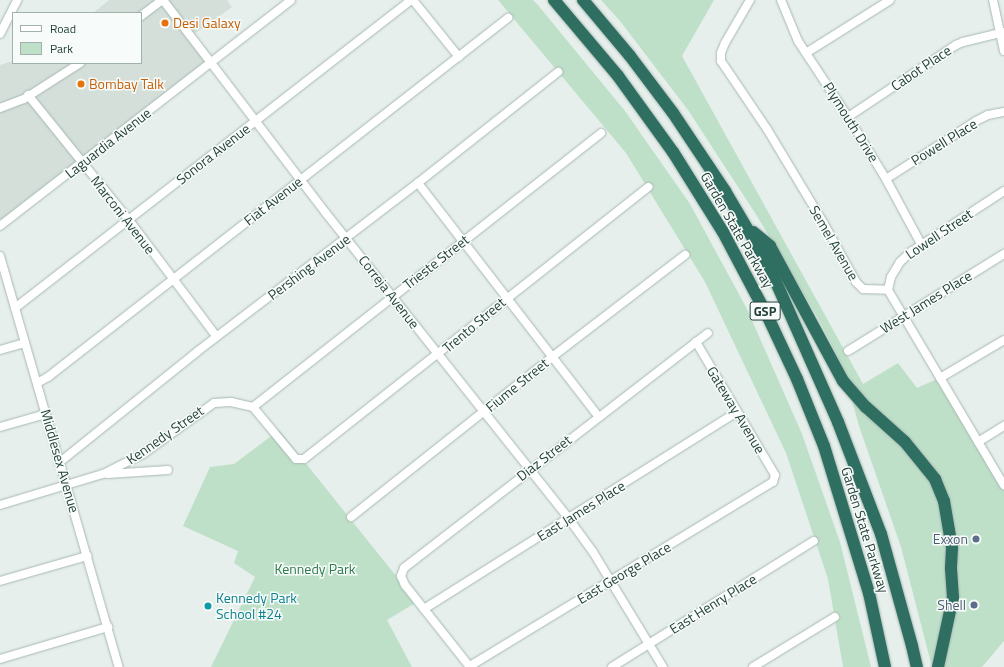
<!DOCTYPE html>
<html>
<head>
<meta charset="utf-8">
<style>
  body { margin:0 }
  #map { position:relative; width:1004px; height:667px; overflow:hidden; background:#e6efeb; font-family:"Titillium Web",sans-serif }
  div>[style] { position:absolute }
  [style*='--x'] { left:calc(var(--x)*1px); top:calc(var(--y)*1px); width:calc(var(--w)*1px); rotate:calc(var(--a)*1deg) }
  .built>* { inset:0; background:#d4dfda }
  .green>* { inset:0; background:#bfe0c8 }
  .roads { filter:drop-shadow(0 0 1px #a8b8b2) drop-shadow(0 0 1px #a8b8b2) }
  .minor>* { height:8px; margin:-4px; padding:0 4px; transform-origin:4px; border-radius:4px; background:#fff }
  .highway>* { height:12px; margin:-6px; padding:0 6px; transform-origin:6px; border-radius:6px; background:#2f6f62 }
  .dots>* { width:11px; height:11px; translate:-50% -50%; box-sizing:border-box; border:2px solid #f7fbf9; border-radius:50% }
  span { translate:-50% -50%; white-space:nowrap; text-align:center; line-height:1.15; -webkit-text-stroke:3px #f7fbf9; paint-order:stroke }
  .shield-label span { padding:1px 3px; background:#f7fbf9; border:1px solid; border-radius:3px; -webkit-text-stroke-width:0 }
  .shield-label { font-size:13px; color:#24423a; font-weight:700 }
  .food-label { font-size:14px; color:#c56008 }
  .left { translate:0 -50%; text-align:left }
  .street-label { font-size:14px; color:#24423a }
  .service-label { font-size:14px; color:#4e5e75 }
  .right { translate:-100% -50%; text-align:right }
  .park-label { font-size:14px; color:#2d7a4b }
  .culture-label { font-size:14px; color:#0d838f }
  .legend { position:absolute; left:12px; top:12px; width:130px; height:52px; box-sizing:border-box; background:#f7fbf9; border:1px solid #a3b1ad; margin:0; padding:5px 7px; list-style:none; font-size:12px; color:#24423a }
  .legend li { display:flex; align-items:center; gap:8px; height:20px }
  .legend b { width:20px; border:1px solid #a3b1ad }
</style>
</head>
<body>
<div id="map">
  <div class="built">
    <div style="clip-path:polygon(109px 0,227px 0,232px 7px,190px 37px,210px 63px,0 226px,0 65px,13px 61px,13px 63px,141px 63px,141px 13px,93px 13px)"></div>
  </div>
  <div class="green">
    <div style="clip-path:polygon(498px 0,533px 0,537px 4px,625px 111px,690px 204px,747px 309px,802px 434px,840px 542px,871px 667px,843px 667px,828px 579px,786px 453px,705px 282px,626px 153px)"></div>
    <div style="clip-path:polygon(601px 0,714px 0,682px 56px,863px 384px,898px 363px,917px 388px,937px 379px,1004px 487px,1004px 641px,982px 667px,932px 667px,901px 547px,859px 426px,842px 365px,817px 316px,757px 216px,688px 110px,620px 21px)"></div>
    <div style="clip-path:polygon(279px 430px,417px 602px,387px 620px,412px 667px,211px 667px,255px 577px,234px 563px,238px 551px,183px 526px,210px 467px,234px 464px)"></div>
  </div>
  <div class="roads">
    <div class="minor">
      <div style="--x:163;--y:0;--w:267;--a:52.6"></div>
      <div style="--x:325;--y:212;--w:392;--a:51.5"></div>
      <div style="--x:569;--y:519;--w:41;--a:54"></div>
      <div style="--x:593;--y:552;--w:135;--a:58.7"></div>
      <div style="--x:413;--y:0;--w:73;--a:51.1"></div>
      <div style="--x:750;--y:0;--w:50;--a:120.2"></div>
      <div style="--x:725;--y:43;--w:11;--a:112"></div>
      <div style="--x:721;--y:53;--w:8;--a:90"></div>
      <div style="--x:721;--y:61;--w:82;--a:55.9"></div>
      <div style="--x:767;--y:129;--w:111;--a:59"></div>
      <div style="--x:824;--y:224;--w:66;--a:61.1"></div>
      <div style="--x:856;--y:282;--w:10;--a:45"></div>
      <div style="--x:863;--y:289;--w:25;--a:2"></div>
      <div style="--x:781;--y:0;--w:44;--a:67.5"></div>
      <div style="--x:798;--y:41;--w:91;--a:56.7"></div>
      <div style="--x:848;--y:117;--w:73;--a:58.5"></div>
      <div style="--x:886;--y:179;--w:74;--a:61.7"></div>
      <div style="--x:993;--y:0;--w:52;--a:77.8"></div>
      <div style="--x:141;--y:16;--w:26;--a:-37"></div>
      <div style="--x:0;--y:34;--w:38;--a:-63"></div>
      <div style="--x:806;--y:53;--w:99;--a:-32.2"></div>
      <div style="--x:28;--y:95;--w:161;--a:51.1"></div>
      <div style="--x:129;--y:220;--w:145;--a:53.1"></div>
      <div style="--x:0;--y:108;--w:26;--a:-21"></div>
      <div style="--x:24;--y:99;--w:67;--a:-32.7"></div>
      <div style="--x:848;--y:117;--w:130;--a:-33.7"></div>
      <div style="--x:956;--y:45;--w:8;--a:-23"></div>
      <div style="--x:963;--y:42;--w:42;--a:-13.7"></div>
      <div style="--x:886;--y:179;--w:107;--a:-32.8"></div>
      <div style="--x:976;--y:121;--w:13;--a:-27"></div>
      <div style="--x:988;--y:115;--w:16;--a:-11"></div>
      <div style="--x:418;--y:183;--w:294;--a:52.3"></div>
      <div style="--x:0;--y:226;--w:368;--a:-37.8"></div>
      <div style="--x:0;--y:256;--w:428;--a:73.9"></div>
      <div style="--x:888;--y:290;--w:227;--a:59.3"></div>
      <div style="--x:888;--y:290;--w:13;--a:-77"></div>
      <div style="--x:891;--y:277;--w:17;--a:-59"></div>
      <div style="--x:900;--y:262;--w:16;--a:-43"></div>
      <div style="--x:912;--y:251;--w:110;--a:-33.1"></div>
      <div style="--x:15;--y:308;--w:502;--a:-37.87"></div>
      <div style="--x:0;--y:350;--w:26;--a:-16"></div>
      <div style="--x:848;--y:351;--w:184;--a:-31.9"></div>
      <div style="--x:940;--y:378;--w:74;--a:-30.7"></div>
      <div style="--x:37;--y:383;--w:13;--a:-29"></div>
      <div style="--x:48;--y:377;--w:584;--a:-37.97"></div>
      <div style="--x:253;--y:407;--w:443;--a:-38.2"></div>
      <div style="--x:0;--y:427;--w:48;--a:-15.8"></div>
      <div style="--x:978;--y:442;--w:31;--a:-32"></div>
      <div style="--x:60;--y:462;--w:177;--a:-38.8"></div>
      <div style="--x:198;--y:351;--w:277;--a:-37.4"></div>
      <div style="--x:418;--y:183;--w:179;--a:-38.4"></div>
      <div style="--x:108;--y:474;--w:60;--a:-3.8"></div>
      <div style="--x:0;--y:505;--w:108;--a:-16.8"></div>
      <div style="--x:103;--y:474;--w:45;--a:-26.6"></div>
      <div style="--x:143;--y:454;--w:87;--a:-35.7"></div>
      <div style="--x:214;--y:403;--w:17;--a:-3"></div>
      <div style="--x:231;--y:402;--w:23;--a:13"></div>
      <div style="--x:253;--y:407;--w:67;--a:50.4"></div>
      <div style="--x:296;--y:459;--w:8;--a:0"></div>
      <div style="--x:304;--y:459;--w:439;--a:-38.3"></div>
      <div style="--x:351;--y:517;--w:257;--a:-38.5"></div>
      <div style="--x:552;--y:357;--w:168;--a:-37.5"></div>
      <div style="--x:0;--y:581;--w:91;--a:-16"></div>
      <div style="--x:424;--y:609;--w:370;--a:-32.2"></div>
      <div style="--x:0;--y:659;--w:113;--a:-16.5"></div>
      <div style="--x:470;--y:666;--w:354;--a:-31.3"></div>
      <div style="--x:773;--y:482;--w:7;--a:-74"></div>
      <div style="--x:775;--y:475;--w:155;--a:-120.7"></div>
      <div style="--x:470;--y:667;--w:105;--a:-128.4"></div>
      <div style="--x:405;--y:585;--w:10;--a:-114"></div>
      <div style="--x:401;--y:576;--w:9;--a:-69"></div>
      <div style="--x:404;--y:568;--w:384;--a:-37.7"></div>
      <div style="--x:612;--y:667;--w:238;--a:-32"></div>
      <div style="--x:753;--y:667;--w:96;--a:-31.4"></div>
    </div>
    <div class="highway">
      <div style="--x:554;--y:0;--w:99;--a:49.9"></div>
      <div style="--x:618;--y:76;--w:94;--a:54.1"></div>
      <div style="--x:673;--y:152;--w:94;--a:58"></div>
      <div style="--x:723;--y:232;--w:94;--a:62.1"></div>
      <div style="--x:767;--y:315;--w:71;--a:64.9"></div>
      <div style="--x:797;--y:379;--w:72;--a:68.1"></div>
      <div style="--x:824;--y:446;--w:154;--a:73"></div>
      <div style="--x:869;--y:593;--w:76;--a:77.8"></div>
      <div style="--x:583;--y:0;--w:73;--a:50"></div>
      <div style="--x:630;--y:56;--w:71;--a:53"></div>
      <div style="--x:673;--y:113;--w:94;--a:56.3"></div>
      <div style="--x:725;--y:191;--w:85;--a:59.5"></div>
      <div style="--x:768;--y:264;--w:173;--a:66.1"></div>
      <div style="--x:838;--y:422;--w:120;--a:69"></div>
      <div style="--x:881;--y:534;--w:116;--a:74.5"></div>
      <div style="--x:912;--y:646;--w:22;--a:77"></div>
      <div style="--x:753;--y:232;--w:22;--a:39"></div>
      <div style="--x:770;--y:246;--w:153;--a:61.6"></div>
      <div style="--x:843;--y:381;--w:35;--a:49"></div>
      <div style="--x:866;--y:407;--w:52;--a:41.9"></div>
      <div style="--x:905;--y:442;--w:48;--a:51"></div>
      <div style="--x:935;--y:479;--w:24;--a:68"></div>
      <div style="--x:944;--y:501;--w:48;--a:80.3"></div>
      <div style="--x:952;--y:548;--w:21;--a:93"></div>
      <div style="--x:951;--y:569;--w:28;--a:86"></div>
      <div style="--x:953;--y:597;--w:72;--a:102.1"></div>
    </div>
  </div>
  <div class="dots">
    <div style="left:165px;top:23px;background:#e8710a"></div>
    <div style="left:81px;top:84px;background:#e8710a"></div>
    <div style="left:976px;top:539px;background:#5c6f8a"></div>
    <div style="left:974px;top:605px;background:#5c6f8a"></div>
    <div style="left:208px;top:606px;background:#0f9aa8"></div>
  </div>
  <div class="shield-label">
    <span style="left:765px;top:311px">GSP</span>
  </div>
  <div class="food-label">
    <span class="left" style="left:173px;top:23px">Desi Galaxy</span>
    <span class="left" style="left:89px;top:84px">Bombay Talk</span>
  </div>
  <div class="street-label">
    <span style="left:921px;top:68px;rotate:-34deg">Cabot Place</span>
    <span style="left:851px;top:122px;rotate:58deg">Plymouth Drive</span>
    <span style="left:944px;top:142px;rotate:-32deg">Powell Place</span>
    <span style="left:108px;top:143px;rotate:-38deg">Laguardia Avenue</span>
    <span style="left:213px;top:154px;rotate:-38deg">Sonora Avenue</span>
    <span style="left:273px;top:201px;rotate:-38deg">Fiat Avenue</span>
    <span style="left:123px;top:215px;rotate:52deg">Marconi Avenue</span>
    <span style="left:737px;top:230px;rotate:60deg">Garden State Parkway</span>
    <span style="left:939px;top:234px;rotate:-34deg">Lowell Street</span>
    <span style="left:834px;top:243px;rotate:60deg">Semel Avenue</span>
    <span style="left:436px;top:262px;rotate:-38deg">Trieste Street</span>
    <span style="left:309px;top:267px;rotate:-37deg">Pershing Avenue</span>
    <span style="left:389px;top:292px;rotate:52deg">Correja Avenue</span>
    <span style="left:926px;top:302px;rotate:-32deg">West James Place</span>
    <span style="left:474px;top:325px;rotate:-40deg">Trento Street</span>
    <span style="left:517px;top:385px;rotate:-39deg">Fiume Street</span>
    <span style="left:736px;top:410px;rotate:59deg">Gateway Avenue</span>
    <span style="left:165px;top:435px;rotate:-35deg">Kennedy Street</span>
    <span style="left:544px;top:458px;rotate:-38deg">Diaz Street</span>
    <span style="left:60px;top:461px;rotate:74deg">Middlesex Avenue</span>
    <span style="left:581px;top:511px;rotate:-32deg">East James Place</span>
    <span style="left:865px;top:530px;rotate:73deg">Garden State Parkway</span>
    <span style="left:624px;top:573px;rotate:-31deg">East George Place</span>
    <span style="left:713px;top:604px;rotate:-32deg">East Henry Place</span>
  </div>
  <div class="service-label">
    <span class="right" style="left:968px;top:539px">Exxon</span>
    <span class="right" style="left:966px;top:605px">Shell</span>
  </div>
  <div class="park-label">
    <span style="left:315px;top:569px">Kennedy Park</span>
  </div>
  <div class="culture-label">
    <span class="left" style="left:216px;top:606px">Kennedy Park<br>School #24</span>
  </div>
  <ul class="legend">
  <li><b style="height:5px;background:#fff"></b>Road</li>
  <li><b style="height:11px;background:#bfe0c8"></b>Park</li>
  </ul>
</div>
</body>
</html>
